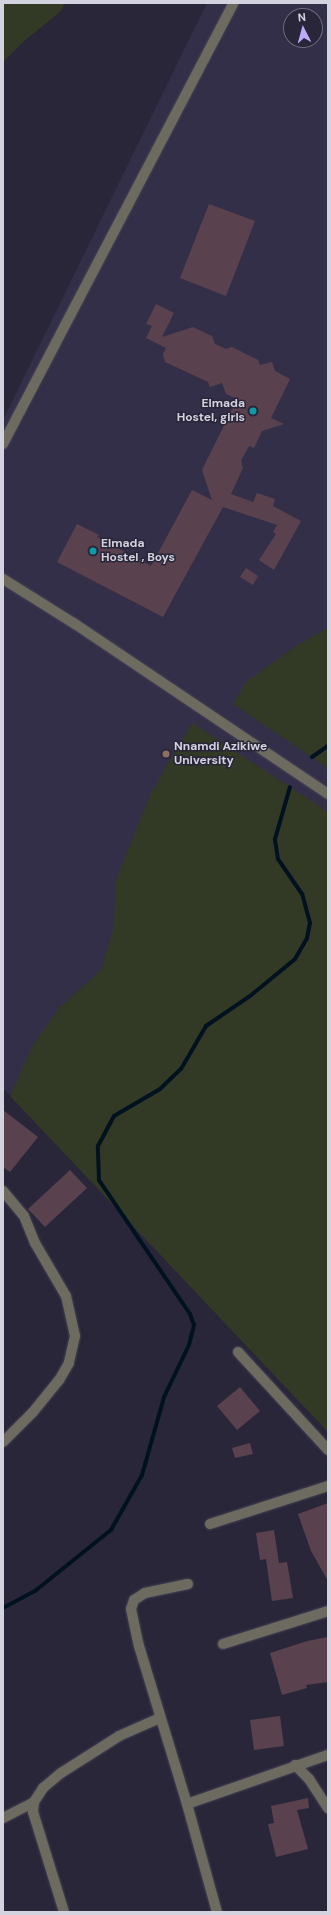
<!DOCTYPE html>
<html>
<head>
<meta charset="utf-8">
<style>
  body { margin:0 }
  #map { position:relative; width:331px; height:1915px; overflow:hidden; background:#2a263a; font-family:"DM Sans",sans-serif }
  div>[style] { position:absolute }
  [style*='--x'] { left:calc(var(--x)*1px); top:calc(var(--y)*1px); width:calc(var(--w)*1px); rotate:calc(var(--a)*1deg) }
  .built>* { inset:0; background:#342f49 }
  .green>* { inset:0; background:#323924 }
  .stream>* { height:4px; margin:-2px; padding:0 2px; transform-origin:2px; border-radius:2px; background:#001220 }
  .building>* { inset:0; background:#59424d }
  .roads { filter:drop-shadow(0 0 1px #454254) drop-shadow(0 0 1px #454254) }
  .minor>* { height:10px; margin:-5px; padding:0 5px; transform-origin:5px; border-radius:5px; background:#6d6b60 }
  .dots>* { width:11px; height:11px; translate:-50% -50%; box-sizing:border-box; border:2px solid #2a263a; border-radius:50% }
  span { translate:-50% -50%; white-space:nowrap; text-align:center; line-height:1.15; -webkit-text-stroke:3px #2a263a; paint-order:stroke }
  .poi-label { font-size:12px; color:#d3d2df; font-weight:700 }
  .right { translate:-100% -50%; text-align:right }
  .left { translate:0 -50%; text-align:left }
  .frame { position:absolute; inset:0; border:4px solid #d3d2df; pointer-events:none }
  .north { position:absolute; left:283px; top:8px; width:40px; height:40px; box-sizing:border-box; background:#2a263a; border:1px solid #6e6b7c; border-radius:50%; rotate:354deg; font-size:11px; font-weight:700; line-height:16px; text-align:center; color:#d3d2df }
  .north::after { content:''; display:block; margin:auto; width:14px; height:18px; background:#baaaf7; clip-path:polygon(50% 0,100% 100%,50% 72%,0 100%) }
</style>
</head>
<body>
<div id="map">
  <div class="built">
    <div style="clip-path:polygon(evenodd,207px 3px,328px 3px,328px 1432px,3px 1088px,3px 420px,207px 3px,291px 16px,315px 16px,315px 40px,291px 40px,291px 16px)"></div>
  </div>
  <div class="green">
    <div style="clip-path:polygon(3px 3px,65px 3px,61px 11px,23px 42px,3px 62px)"></div>
    <div style="clip-path:polygon(328px 628px,328px 768px,233px 704px,246px 682px,296px 646px)"></div>
    <div style="clip-path:polygon(192px 723px,328px 812px,328px 1432px,10px 1096px,33px 1045px,60px 1007px,101px 970px,114px 927px,116px 880px,151px 793px)"></div>
  </div>
  <div class="stream">
    <div style="--x:312;--y:757;--w:19;--a:-35"></div>
    <div style="--x:3;--y:1608;--w:36;--a:-28"></div>
    <div style="--x:35;--y:1591;--w:97;--a:-38.8"></div>
    <div style="--x:111;--y:1530;--w:63;--a:-60.6"></div>
    <div style="--x:142;--y:1475;--w:81;--a:-74.2"></div>
    <div style="--x:164;--y:1397;--w:58;--a:-64.3"></div>
    <div style="--x:189;--y:1345;--w:21;--a:-76"></div>
    <div style="--x:194;--y:1325;--w:12;--a:-110"></div>
    <div style="--x:190;--y:1314;--w:162;--a:-124.2"></div>
    <div style="--x:99;--y:1180;--w:34;--a:-92"></div>
    <div style="--x:98;--y:1146;--w:34;--a:-62"></div>
    <div style="--x:114;--y:1116;--w:53;--a:-30.4"></div>
    <div style="--x:160;--y:1089;--w:29;--a:-44"></div>
    <div style="--x:181;--y:1069;--w:50;--a:-59.8"></div>
    <div style="--x:206;--y:1026;--w:53;--a:-34.3"></div>
    <div style="--x:250;--y:996;--w:58;--a:-39.4"></div>
    <div style="--x:295;--y:959;--w:24;--a:-60"></div>
    <div style="--x:307;--y:938;--w:15;--a:-79"></div>
    <div style="--x:310;--y:923;--w:30;--a:-105"></div>
    <div style="--x:302;--y:894;--w:42;--a:-124.4"></div>
    <div style="--x:278;--y:859;--w:20;--a:-99"></div>
    <div style="--x:275;--y:839;--w:54;--a:-73.9"></div>
  </div>
  <div class="building">
    <div style="clip-path:polygon(209px 204px,255px 221px,226px 296px,180px 278px)"></div>
    <div style="clip-path:polygon(156px 304px,174px 313px,162px 337px,193px 327px,212px 336px,215px 344px,226px 349px,232px 347px,258px 360px,260px 365px,272px 362px,275px 371px,290px 379px,271px 418px,284px 424px,262px 431px,254px 448px,249px 446px,241px 461px,243px 468px,231px 494px,253px 502px,257px 493px,275px 499px,273px 506px,301px 521px,274px 570px,259px 560px,276px 534px,273px 532px,277px 525px,223px 507px,163px 617px,57px 562px,77px 524px,99px 535px,97px 537px,151px 566px,192px 490px,212px 500px,202px 470px,237px 399px,226px 394px,222px 383px,210px 387px,208px 382px,165px 362px,163px 354px,166px 348px,146px 338px,152px 326px,146px 324px)"></div>
    <div style="clip-path:polygon(246px 568px,258px 576px,253px 585px,240px 577px)"></div>
    <div style="clip-path:polygon(3px 1110px,38px 1137px,10px 1172px,3px 1167px)"></div>
    <div style="clip-path:polygon(70px 1170px,87px 1188px,45px 1227px,28px 1209px)"></div>
    <div style="clip-path:polygon(240px 1387px,260px 1411px,237px 1430px,217px 1406px)"></div>
    <div style="clip-path:polygon(250px 1443px,253px 1454px,235px 1458px,232px 1448px)"></div>
    <div style="clip-path:polygon(328px 1503px,328px 1581px,311px 1551px,298px 1514px)"></div>
    <div style="clip-path:polygon(274px 1530px,279px 1563px,287px 1562px,293px 1598px,272px 1601px,266px 1559px,260px 1560px,256px 1533px)"></div>
    <div style="clip-path:polygon(328px 1637px,328px 1682px,306px 1685px,307px 1688px,282px 1695px,270px 1653px,307px 1641px)"></div>
    <div style="clip-path:polygon(280px 1716px,284px 1746px,254px 1750px,250px 1720px)"></div>
    <div style="clip-path:polygon(308px 1798px,309px 1808px,297px 1810px,308px 1849px,276px 1857px,268px 1824px,274px 1823px,271px 1806px)"></div>
  </div>
  <div class="roads">
    <div class="minor">
      <div style="--x:3;--y:444;--w:498;--a:-62.4"></div>
      <div style="--x:3;--y:579;--w:85;--a:32"></div>
      <div style="--x:75;--y:624;--w:305;--a:33.9"></div>
      <div style="--x:3;--y:1191;--w:33;--a:50"></div>
      <div style="--x:24;--y:1216;--w:29;--a:68"></div>
      <div style="--x:35;--y:1243;--w:61;--a:59.7"></div>
      <div style="--x:66;--y:1296;--w:41;--a:77.3"></div>
      <div style="--x:75;--y:1336;--w:28;--a:103"></div>
      <div style="--x:69;--y:1363;--w:20;--a:120"></div>
      <div style="--x:59;--y:1380;--w:41;--a:129.1"></div>
      <div style="--x:33;--y:1412;--w:42;--a:135"></div>
      <div style="--x:238;--y:1352;--w:133;--a:47.4"></div>
      <div style="--x:210;--y:1524;--w:124;--a:-17.9"></div>
      <div style="--x:188;--y:1584;--w:44;--a:168.2"></div>
      <div style="--x:145;--y:1593;--w:13;--a:148"></div>
      <div style="--x:134;--y:1600;--w:9;--a:108"></div>
      <div style="--x:131;--y:1609;--w:38;--a:78"></div>
      <div style="--x:139;--y:1646;--w:165;--a:73.1"></div>
      <div style="--x:187;--y:1804;--w:112;--a:74.5"></div>
      <div style="--x:223;--y:1644;--w:110;--a:-17.4"></div>
      <div style="--x:295;--y:1765;--w:20;--a:45"></div>
      <div style="--x:309;--y:1779;--w:35;--a:57"></div>
      <div style="--x:187;--y:1804;--w:149;--a:-19.2"></div>
      <div style="--x:3;--y:1818;--w:35;--a:-27"></div>
      <div style="--x:64;--y:1912;--w:105;--a:-107.2"></div>
      <div style="--x:33;--y:1812;--w:10;--a:-84"></div>
      <div style="--x:34;--y:1802;--w:17;--a:-57"></div>
      <div style="--x:43;--y:1788;--w:23;--a:-40"></div>
      <div style="--x:61;--y:1773;--w:69;--a:-32.5"></div>
      <div style="--x:119;--y:1736;--w:45;--a:-23.7"></div>
    </div>
  </div>
  <div class="dots">
    <div style="left:253px;top:411px;background:#0f9aa8"></div>
    <div style="left:93px;top:551px;background:#0f9aa8"></div>
    <div style="left:166px;top:754px;background:#8d6e63"></div>
  </div>
  <div class="poi-label">
    <span class="right" style="left:245px;top:411px">Elmada<br>Hostel, girls</span>
    <span class="left" style="left:101px;top:551px">Elmada<br>Hostel , Boys</span>
    <span class="left" style="left:174px;top:754px">Nnamdi Azikiwe<br>University</span>
  </div>
  <div class="frame"></div>
  <div class="north">N</div>
</div>
</body>
</html>
